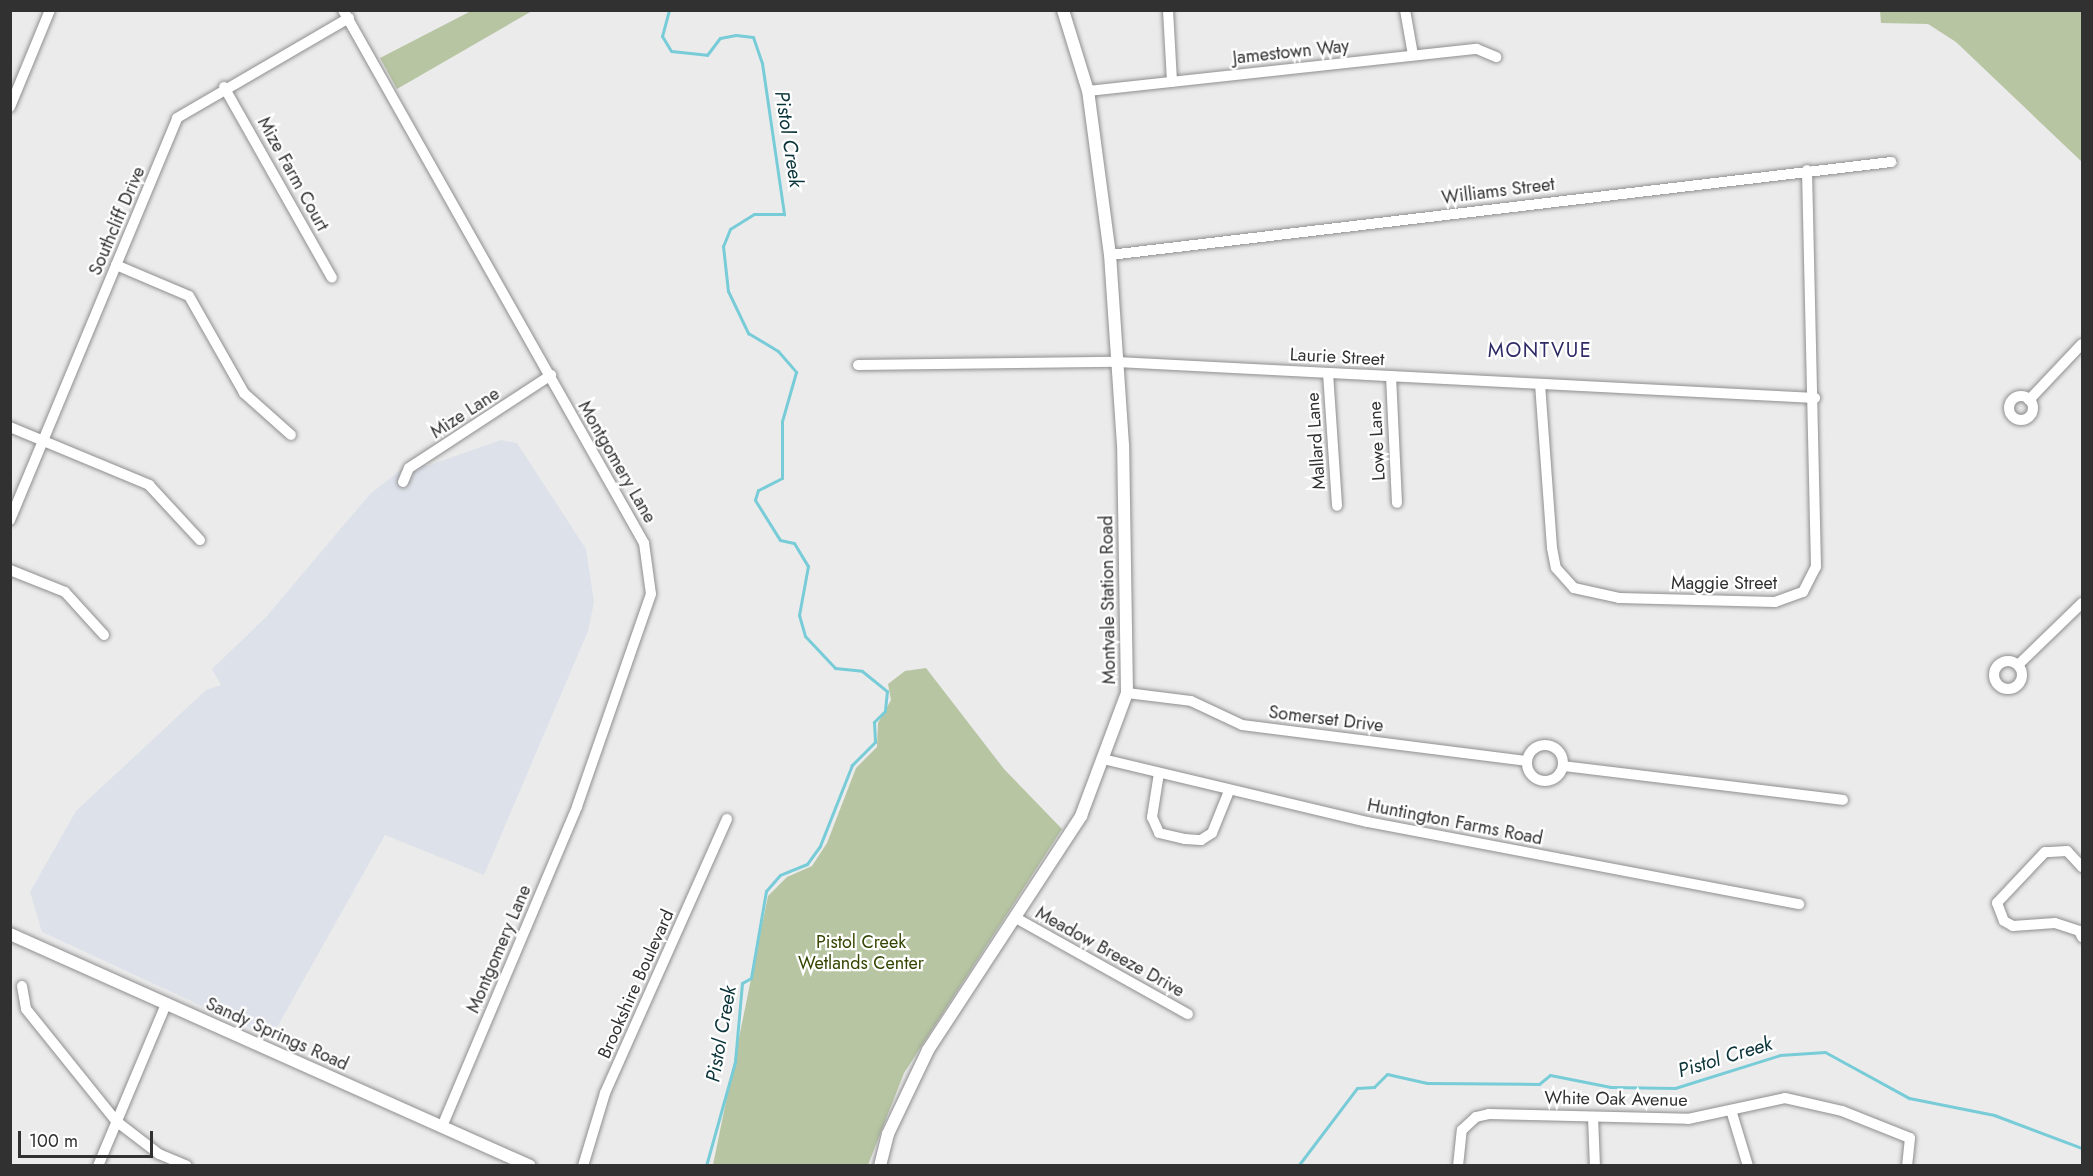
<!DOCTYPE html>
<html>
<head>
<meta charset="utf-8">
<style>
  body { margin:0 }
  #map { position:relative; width:2093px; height:1176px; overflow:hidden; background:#ebebec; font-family:Jost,sans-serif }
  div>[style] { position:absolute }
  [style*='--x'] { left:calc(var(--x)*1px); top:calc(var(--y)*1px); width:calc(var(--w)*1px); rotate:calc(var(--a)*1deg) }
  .built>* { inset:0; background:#dde1e9 }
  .green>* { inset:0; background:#b7c5a2 }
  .stream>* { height:3px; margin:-1.5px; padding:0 1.5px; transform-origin:1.5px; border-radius:1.5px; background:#78ccd7 }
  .roads { filter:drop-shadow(0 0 2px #8f8f90) drop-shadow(0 0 2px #8f8f90) }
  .minor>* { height:10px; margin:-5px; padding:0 5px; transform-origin:5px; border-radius:5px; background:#fff }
  .minor>.ring { margin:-5px; padding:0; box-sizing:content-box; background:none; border:10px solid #fff; border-radius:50% }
  .tertiary>* { height:12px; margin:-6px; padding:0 6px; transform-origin:6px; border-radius:6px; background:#fff }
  span { translate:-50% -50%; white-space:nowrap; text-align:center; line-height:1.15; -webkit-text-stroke:4.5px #fff; paint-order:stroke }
  .street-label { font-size:18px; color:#313131 }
  .park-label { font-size:18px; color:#334601 }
  .water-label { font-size:20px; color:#0a3439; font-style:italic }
  .neighbourhood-label { font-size:20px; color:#2f2b66; letter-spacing:1.5px }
  .frame { position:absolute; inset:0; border:12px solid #313131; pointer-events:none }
  .scale { position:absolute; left:18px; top:1131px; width:135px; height:27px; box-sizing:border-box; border:3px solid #313131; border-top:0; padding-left:8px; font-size:18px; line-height:21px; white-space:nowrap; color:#313131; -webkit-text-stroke:4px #fff; paint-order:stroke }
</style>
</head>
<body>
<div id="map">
  <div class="built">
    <div style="clip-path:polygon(501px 440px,517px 443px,586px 549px,594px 602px,588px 631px,484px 875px,385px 835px,271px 1038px,42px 932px,30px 892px,76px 811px,206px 690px,221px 685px,212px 669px,266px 617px,370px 494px,412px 461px,427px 466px)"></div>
  </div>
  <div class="green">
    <div style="clip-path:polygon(473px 10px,532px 11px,397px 89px,380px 58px)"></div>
    <div style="clip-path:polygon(1880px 11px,2082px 11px,2082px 162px,1956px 42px,1928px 24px,1881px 23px)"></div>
    <div style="clip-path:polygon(926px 668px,1004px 769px,1062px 829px,904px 1073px,868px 1165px,713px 1165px,768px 896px,787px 877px,812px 866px,827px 843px,856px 768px,877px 747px,878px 723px,891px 700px,888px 684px,905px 671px)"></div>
  </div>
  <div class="stream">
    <div style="--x:669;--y:10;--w:27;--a:105"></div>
    <div style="--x:662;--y:36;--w:17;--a:59"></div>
    <div style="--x:671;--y:51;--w:36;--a:6"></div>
    <div style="--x:707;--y:55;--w:21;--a:-53"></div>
    <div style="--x:720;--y:38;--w:16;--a:-11"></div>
    <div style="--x:736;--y:35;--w:17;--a:7"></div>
    <div style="--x:753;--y:37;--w:28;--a:71"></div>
    <div style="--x:762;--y:63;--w:153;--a:81.7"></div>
    <div style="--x:784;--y:214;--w:30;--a:180"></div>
    <div style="--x:754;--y:214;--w:28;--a:148"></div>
    <div style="--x:730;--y:229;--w:18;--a:112"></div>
    <div style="--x:723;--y:246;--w:45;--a:83.7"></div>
    <div style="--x:728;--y:291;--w:47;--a:64.5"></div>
    <div style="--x:748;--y:333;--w:35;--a:31"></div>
    <div style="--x:778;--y:351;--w:28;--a:49"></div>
    <div style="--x:796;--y:372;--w:51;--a:105.9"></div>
    <div style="--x:782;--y:421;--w:57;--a:90"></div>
    <div style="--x:782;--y:478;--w:27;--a:153"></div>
    <div style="--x:758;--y:490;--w:10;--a:107"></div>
    <div style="--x:755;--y:500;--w:47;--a:58"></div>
    <div style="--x:780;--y:540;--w:14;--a:12"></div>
    <div style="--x:794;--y:543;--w:27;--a:59"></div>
    <div style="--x:808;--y:566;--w:50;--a:100.4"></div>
    <div style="--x:799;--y:615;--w:22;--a:74"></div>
    <div style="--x:805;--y:636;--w:44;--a:46.8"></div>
    <div style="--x:835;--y:668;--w:27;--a:6"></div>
    <div style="--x:862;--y:671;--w:32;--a:39"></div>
    <div style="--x:887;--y:691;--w:20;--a:96"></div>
    <div style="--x:885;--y:711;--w:16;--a:135"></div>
    <div style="--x:874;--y:722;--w:20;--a:87"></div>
    <div style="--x:875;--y:742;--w:33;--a:135"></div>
    <div style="--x:852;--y:765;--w:87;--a:111.6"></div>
    <div style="--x:820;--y:846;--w:22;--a:126"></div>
    <div style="--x:807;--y:864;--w:29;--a:158"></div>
    <div style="--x:780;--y:875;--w:21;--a:131"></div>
    <div style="--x:766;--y:891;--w:88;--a:99.8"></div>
    <div style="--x:751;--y:978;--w:10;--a:151"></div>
    <div style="--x:742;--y:983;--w:79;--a:95.1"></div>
    <div style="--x:735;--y:1062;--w:108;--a:105.6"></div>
    <div style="--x:1298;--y:1166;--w:98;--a:-52.9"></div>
    <div style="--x:1357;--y:1088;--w:17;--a:-3"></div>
    <div style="--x:1374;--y:1087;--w:18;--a:-45"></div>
    <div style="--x:1387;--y:1074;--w:41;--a:12.7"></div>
    <div style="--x:1427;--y:1083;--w:112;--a:0.5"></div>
    <div style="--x:1539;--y:1084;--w:14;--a:-39"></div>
    <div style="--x:1550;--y:1075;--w:62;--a:11.1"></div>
    <div style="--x:1611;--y:1087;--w:64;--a:0.9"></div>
    <div style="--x:1675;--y:1088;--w:110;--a:-17.4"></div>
    <div style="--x:1780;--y:1055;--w:45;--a:-3.8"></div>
    <div style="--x:1825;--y:1052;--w:96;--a:28.7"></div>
    <div style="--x:1909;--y:1098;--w:87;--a:11.3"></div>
    <div style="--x:1994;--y:1115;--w:94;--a:20.6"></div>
  </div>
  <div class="roads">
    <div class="minor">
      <div style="--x:343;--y:10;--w:612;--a:60.55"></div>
      <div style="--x:644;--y:543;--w:51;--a:82.2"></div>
      <div style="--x:651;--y:594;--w:225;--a:109.2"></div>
      <div style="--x:577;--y:807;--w:347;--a:112.9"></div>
      <div style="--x:1168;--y:10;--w:72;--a:86.8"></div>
      <div style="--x:1405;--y:10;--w:46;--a:79.9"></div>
      <div style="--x:224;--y:87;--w:219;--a:60.5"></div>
      <div style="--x:1088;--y:91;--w:391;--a:-6.2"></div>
      <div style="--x:1477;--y:49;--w:21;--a:23"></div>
      <div style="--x:10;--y:107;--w:105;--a:-67.6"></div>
      <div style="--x:1110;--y:255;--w:787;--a:-6.79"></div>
      <div style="--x:116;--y:265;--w:79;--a:23"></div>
      <div style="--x:189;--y:296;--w:112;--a:60.4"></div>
      <div style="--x:244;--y:393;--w:63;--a:41.8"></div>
      <div style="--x:858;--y:365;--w:259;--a:-0.7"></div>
      <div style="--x:1117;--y:362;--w:699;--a:2.95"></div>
      <div style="--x:1328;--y:373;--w:133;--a:86.1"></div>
      <div style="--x:1391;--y:376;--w:127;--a:87.3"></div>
      <div style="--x:1540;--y:384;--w:164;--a:85.8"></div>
      <div style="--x:1552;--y:548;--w:20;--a:79"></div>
      <div style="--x:1556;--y:568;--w:27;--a:48"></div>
      <div style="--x:1574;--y:588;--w:46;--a:12.5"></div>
      <div style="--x:1619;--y:598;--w:156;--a:1.5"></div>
      <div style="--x:1775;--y:602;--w:30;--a:-20"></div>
      <div style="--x:1803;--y:592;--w:28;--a:-63"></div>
      <div style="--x:1816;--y:567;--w:397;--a:-91.3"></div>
      <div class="ring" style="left:2009px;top:396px;width:14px;height:14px"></div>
      <div style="--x:2029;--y:400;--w:77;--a:-46.6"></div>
      <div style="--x:10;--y:427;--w:151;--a:22.6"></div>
      <div style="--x:149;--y:485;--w:75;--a:47.2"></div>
      <div style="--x:403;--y:482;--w:15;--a:-67"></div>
      <div style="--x:409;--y:468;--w:170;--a:-33.2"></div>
      <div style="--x:10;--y:520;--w:435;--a:-67.4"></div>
      <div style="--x:177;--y:118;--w:199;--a:-30.2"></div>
      <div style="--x:10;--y:570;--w:59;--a:21.8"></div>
      <div style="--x:65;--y:592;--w:58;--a:47.8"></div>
      <div class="ring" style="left:1994px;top:661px;width:18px;height:18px"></div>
      <div style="--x:2018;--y:665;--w:89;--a:-44.1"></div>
      <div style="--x:1127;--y:693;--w:64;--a:7.1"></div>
      <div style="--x:1191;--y:701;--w:56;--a:25.2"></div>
      <div style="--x:1242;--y:725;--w:286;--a:7.2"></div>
      <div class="ring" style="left:1527px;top:745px;width:26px;height:26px"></div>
      <div style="--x:1107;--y:760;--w:268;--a:13.4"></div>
      <div style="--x:1368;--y:822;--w:439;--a:10.8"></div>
      <div style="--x:1563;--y:766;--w:282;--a:6.9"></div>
      <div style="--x:1159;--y:773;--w:45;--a:99"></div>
      <div style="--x:1152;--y:817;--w:17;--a:66"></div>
      <div style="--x:1159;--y:833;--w:27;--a:13"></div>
      <div style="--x:1185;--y:839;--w:16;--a:4"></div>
      <div style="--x:1201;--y:840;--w:13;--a:-32"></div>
      <div style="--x:1212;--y:833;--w:45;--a:-68"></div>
      <div style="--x:2082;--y:867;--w:22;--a:-133"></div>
      <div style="--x:2067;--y:851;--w:22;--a:177"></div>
      <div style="--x:2045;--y:852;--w:70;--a:133.3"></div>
      <div style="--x:1997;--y:903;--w:19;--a:69"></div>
      <div style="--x:2004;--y:921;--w:10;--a:29"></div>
      <div style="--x:2013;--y:926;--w:42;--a:-4.1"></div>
      <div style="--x:2055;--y:923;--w:25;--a:18"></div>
      <div style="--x:2079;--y:931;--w:7;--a:63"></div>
      <div style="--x:1016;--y:918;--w:197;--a:29.2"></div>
      <div style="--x:22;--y:986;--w:23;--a:80"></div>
      <div style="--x:26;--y:1009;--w:144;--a:51.2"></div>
      <div style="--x:116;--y:1121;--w:54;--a:37.5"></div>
      <div style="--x:159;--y:1154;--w:30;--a:23"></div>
      <div style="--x:1731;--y:1110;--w:59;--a:73.1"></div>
      <div style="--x:1593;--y:1117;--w:49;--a:87.7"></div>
      <div style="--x:98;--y:1166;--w:176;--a:-67.2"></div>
      <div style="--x:583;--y:1166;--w:76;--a:-73.2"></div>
      <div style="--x:605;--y:1093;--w:300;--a:-66"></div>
      <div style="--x:1458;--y:1166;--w:36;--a:-84"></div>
      <div style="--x:1462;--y:1130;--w:19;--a:-43"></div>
      <div style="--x:1476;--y:1117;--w:13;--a:-13"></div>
      <div style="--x:1489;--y:1114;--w:199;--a:1.4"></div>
      <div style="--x:1688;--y:1119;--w:99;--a:-12.2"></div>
      <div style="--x:1785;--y:1098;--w:58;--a:12.8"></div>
      <div style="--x:1842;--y:1111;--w:73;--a:21.7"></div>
      <div style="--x:1910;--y:1138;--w:28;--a:96"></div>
    </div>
    <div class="tertiary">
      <div style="--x:10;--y:934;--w:569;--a:24.04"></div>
      <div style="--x:880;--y:1166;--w:33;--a:-76"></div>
      <div style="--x:888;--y:1134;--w:93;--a:-64.5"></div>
      <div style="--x:928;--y:1050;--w:280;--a:-56.8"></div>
      <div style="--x:1081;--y:816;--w:131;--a:-69.5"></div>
      <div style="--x:1127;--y:693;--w:248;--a:-90.9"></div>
      <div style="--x:1123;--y:445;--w:190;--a:-93.9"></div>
      <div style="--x:1110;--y:255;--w:165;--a:-97.6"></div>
      <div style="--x:1088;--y:91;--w:85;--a:-107.2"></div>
    </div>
  </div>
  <div class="street-label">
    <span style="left:1291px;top:52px;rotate:-6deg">Jamestown Way</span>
    <span style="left:293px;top:174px;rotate:61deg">Mize Farm Court</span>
    <span style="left:1498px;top:191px;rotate:-7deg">Williams Street</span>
    <span style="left:117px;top:221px;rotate:-67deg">Southcliff Drive</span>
    <span style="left:1337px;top:357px;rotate:3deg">Laurie Street</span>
    <span style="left:465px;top:413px;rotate:-33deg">Mize Lane</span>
    <span style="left:1316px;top:441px;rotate:-94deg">Mallard Lane</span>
    <span style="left:1377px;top:441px;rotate:-93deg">Lowe Lane</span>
    <span style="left:617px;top:462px;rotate:60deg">Montgomery Lane</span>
    <span style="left:1724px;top:583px">Maggie Street</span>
    <span style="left:1108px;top:600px;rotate:-91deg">Montvale Station Road</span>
    <span style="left:1326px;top:719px;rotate:7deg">Somerset Drive</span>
    <span style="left:1455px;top:822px;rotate:11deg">Huntington Farms Road</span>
    <span style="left:499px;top:949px;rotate:-67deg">Montgomery Lane</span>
    <span style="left:1110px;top:952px;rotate:29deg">Meadow Breeze Drive</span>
    <span style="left:636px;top:984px;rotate:-66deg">Brookshire Boulevard</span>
    <span style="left:277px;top:1034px;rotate:24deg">Sandy Springs Road</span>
    <span style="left:1616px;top:1099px;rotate:1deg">White Oak Avenue</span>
  </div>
  <div class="park-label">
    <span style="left:861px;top:953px">Pistol Creek<br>Wetlands Center</span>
  </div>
  <div class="water-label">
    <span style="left:789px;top:139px;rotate:81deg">Pistol Creek</span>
    <span style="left:721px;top:1034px;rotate:-80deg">Pistol Creek</span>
    <span style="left:1725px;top:1057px;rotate:-17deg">Pistol Creek</span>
  </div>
  <div class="neighbourhood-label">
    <span style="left:1540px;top:350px">MONTVUE</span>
  </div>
  <div class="frame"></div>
  <div class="scale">100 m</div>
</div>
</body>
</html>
